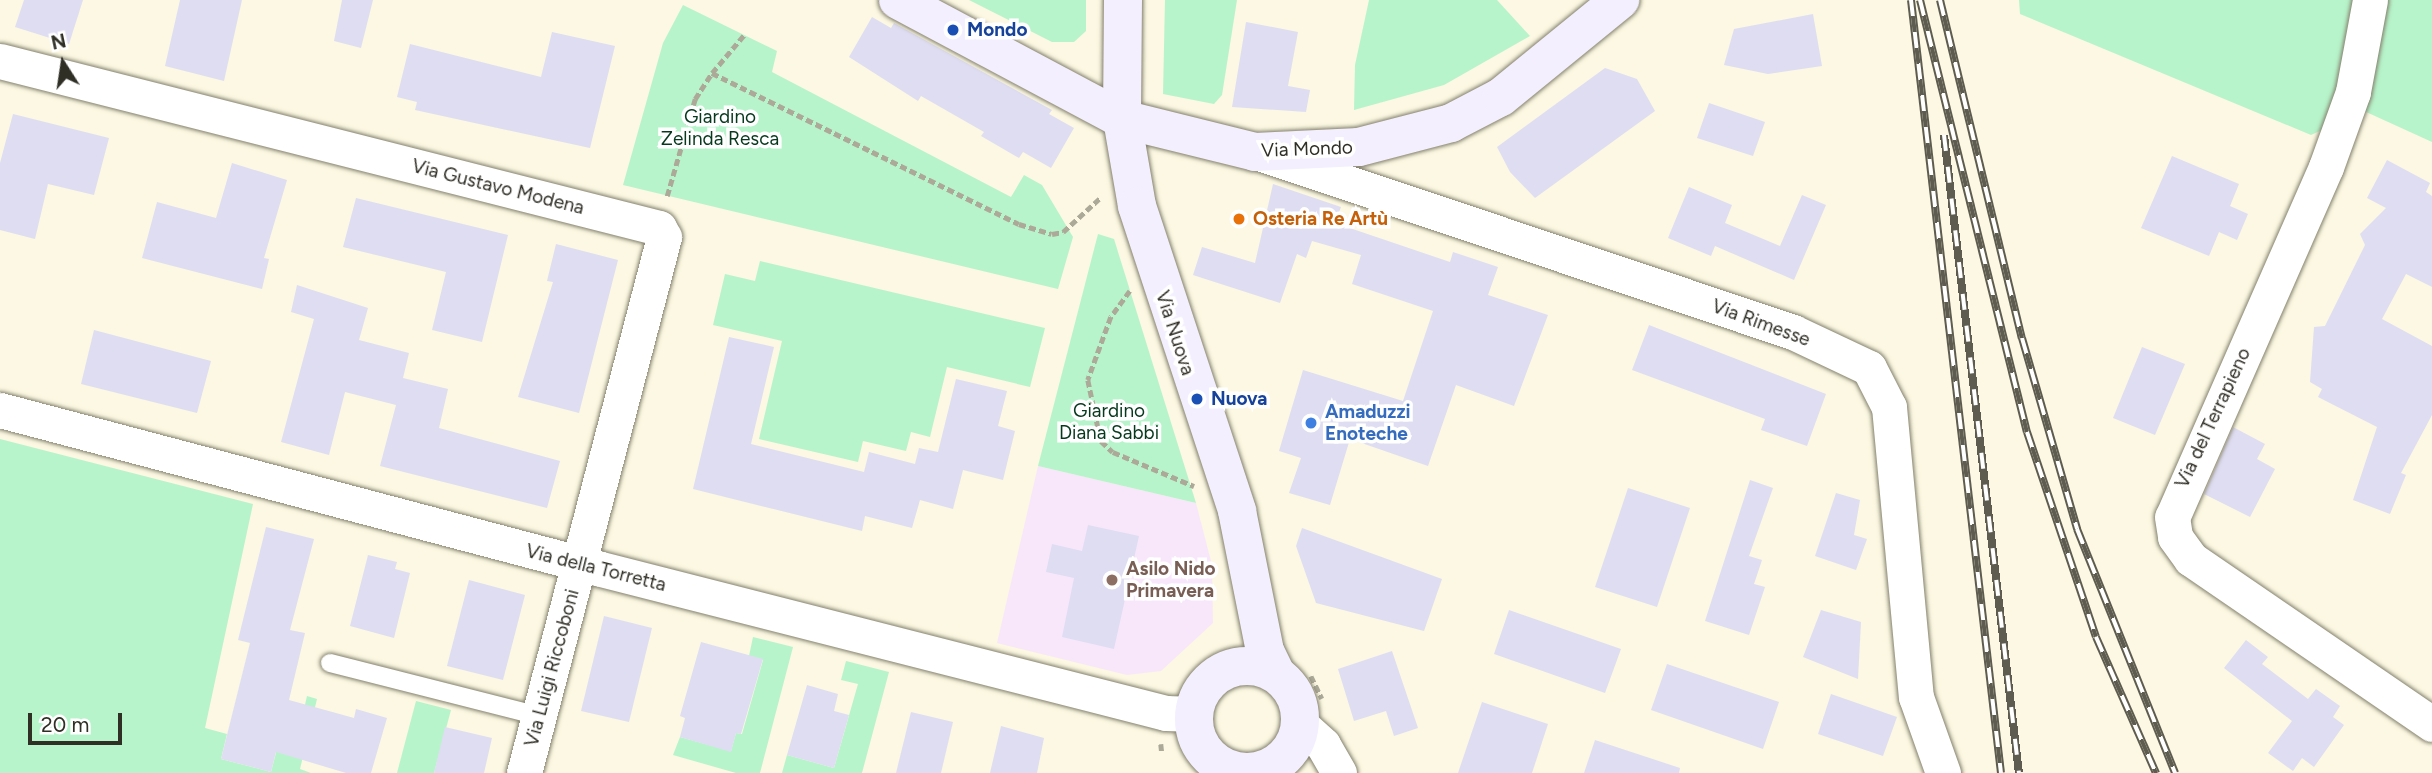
<!DOCTYPE html>
<html>
<head>
<meta charset="utf-8">
<style>
  body { margin:0 }
  #map { position:relative; width:2432px; height:773px; overflow:hidden; background:#fcf8e3; font-family:Figtree,sans-serif }
  div>[style] { position:absolute }
  [style*='--x'] { left:calc(var(--x)*1px); top:calc(var(--y)*1px); width:calc(var(--w)*1px); rotate:calc(var(--a)*1deg) }
  .education>* { inset:0; background:#f8e7fa }
  .green>* { inset:0; background:#b7f4cb }
  .building>* { inset:0; background:#dfddf2 }
  .path>* { height:4.5px; margin-top:-2.25px; transform-origin:0; background:repeating-linear-gradient(90deg,#aca999 0 7px,transparent 0 10.5px) }
  .roads { filter:drop-shadow(0 0 2px #83806c) drop-shadow(0 0 2px #83806c) }
  .lane>* { height:18px; margin:-9px; padding:0 9px; transform-origin:9px; border-radius:9px; background:#fff }
  .street>* { height:35px; margin:-17.5px; padding:0 17.5px; transform-origin:17.5px; border-radius:17.5px; background:#fff }
  .secondary>* { height:38px; margin:-19px; padding:0 19px; transform-origin:19px; border-radius:19px; background:#f3effe }
  .secondary>.ring { margin:-19px; padding:0; box-sizing:content-box; background:none; border:38px solid #f3effe; border-radius:50% }
  .rail>* { height:8px; margin-top:-4px; transform-origin:0; background:repeating-linear-gradient(90deg,#fff 0 16px,#5e5c50 0 32px); box-sizing:border-box; border-block:2px solid #5e5c50 }
  .dots>* { width:19px; height:19px; translate:-50% -50%; box-sizing:border-box; border:4px solid #fff; border-radius:50% }
  span { translate:-50% -50%; white-space:nowrap; text-align:center; line-height:1.15; -webkit-text-stroke:7px #fff; paint-order:stroke }
  .transit-label { font-size:19px; color:#164399; font-weight:700 }
  .left { translate:0 -50%; text-align:left }
  .park-label { font-size:19px; color:#07391f }
  .street-label { font-size:19px; color:#302f26 }
  .food-label { font-size:19px; color:#c56008; font-weight:700 }
  .shop-label { font-size:19px; color:#366cbe; font-weight:700 }
  .education-label { font-size:19px; color:#785e54; font-weight:700 }
  .north { position:absolute; left:28px; top:28px; width:70px; height:70px; -webkit-text-stroke:5px #fff; paint-order:stroke; rotate:348deg; font-size:19px; font-weight:700; line-height:28px; text-align:center; color:#302f26 }
  .north::after { content:''; display:block; margin:auto; width:24px; height:32px; background:#302f26; clip-path:polygon(50% 0,100% 100%,50% 72%,0 100%) }
  .scale { position:absolute; left:28px; top:713px; width:94px; height:32px; box-sizing:border-box; border:4px solid #302f26; border-top:0; padding-left:9px; font-size:21px; line-height:24px; white-space:nowrap; color:#302f26; -webkit-text-stroke:5px #fff; paint-order:stroke }
</style>
</head>
<body>
<div id="map">
  <div class="education">
    <div style="clip-path:polygon(1038px 466px,1196px 503px,1212px 565px,1213px 623px,1161px 671px,1127px 675px,997px 643px)"></div>
  </div>
  <div class="green">
    <div style="clip-path:polygon(969px 0,1086px 0,1086px 31px,1074px 42px,1052px 42px)"></div>
    <div style="clip-path:polygon(1165px 0,1237px 0,1222px 95px,1214px 104px,1163px 94px)"></div>
    <div style="clip-path:polygon(1369px 0,1497px 0,1530px 36px,1444px 85px,1354px 110px,1355px 65px)"></div>
    <div style="clip-path:polygon(2019px 0,2432px 0,2432px 142px,2364px 111px,2311px 135px,2020px 14px)"></div>
    <div style="clip-path:polygon(683px 5px,777px 51px,772px 72px,1011px 197px,1024px 175px,1042px 185px,1073px 237px,1058px 289px,623px 185px,663px 43px)"></div>
    <div style="clip-path:polygon(1098px 234px,1114px 239px,1196px 503px,1038px 466px)"></div>
    <div style="clip-path:polygon(760px 261px,1045px 328px,1030px 387px,947px 367px,930px 437px,911px 432px,906px 451px,863px 441px,858px 462px,759px 439px,782px 341px,713px 325px,725px 274px,755px 281px)"></div>
    <div style="clip-path:polygon(0 439px,253px 504px,205px 728px,227px 734px,221px 759px,271px 772px,277px 749px,294px 753px,307px 696px,317px 699px,300px 769px,311px 773px,0 773px)"></div>
    <div style="clip-path:polygon(753px 637px,793px 647px,760px 773px,736px 773px,673px 755px,680px 737px,731px 751px,736px 733px,742px 734px,763px 660px,749px 656px)"></div>
    <div style="clip-path:polygon(846px 661px,889px 672px,862px 773px,782px 773px,787px 755px,834px 768px,858px 684px,841px 680px)"></div>
    <div style="clip-path:polygon(416px 701px,451px 710px,434px 773px,397px 773px)"></div>
  </div>
  <div class="building">
    <div style="clip-path:polygon(24px 0,83px 0,69px 44px,15px 27px)"></div>
    <div style="clip-path:polygon(180px 0,242px 0,224px 81px,165px 66px)"></div>
    <div style="clip-path:polygon(342px 0,373px 0,361px 48px,334px 41px)"></div>
    <div style="clip-path:polygon(1813px 14px,1822px 66px,1768px 74px,1724px 65px,1734px 29px)"></div>
    <div style="clip-path:polygon(872px 17px,891px 28px,894px 23px,1052px 110px,1049px 114px,1074px 128px,1051px 168px,1023px 152px,1019px 158px,981px 136px,984px 132px,921px 96px,918px 101px,849px 57px)"></div>
    <div style="clip-path:polygon(1246px 22px,1298px 32px,1288px 86px,1310px 90px,1306px 112px,1232px 107px)"></div>
    <div style="clip-path:polygon(552px 32px,615px 46px,590px 148px,415px 110px,417px 102px,397px 97px,410px 44px,541px 77px)"></div>
    <div style="clip-path:polygon(1605px 68px,1637px 79px,1655px 111px,1535px 198px,1510px 172px,1497px 147px)"></div>
    <div style="clip-path:polygon(1709px 103px,1765px 122px,1753px 156px,1697px 138px)"></div>
    <div style="clip-path:polygon(13px 114px,109px 138px,94px 195px,48px 184px,35px 239px,0 230px,0 163px)"></div>
    <div style="clip-path:polygon(2172px 156px,2239px 184px,2230px 206px,2248px 214px,2237px 240px,2219px 232px,2209px 256px,2141px 228px)"></div>
    <div style="clip-path:polygon(2387px 160px,2430px 183px,2426px 192px,2432px 196px,2432px 287px,2406px 274px,2382px 319px,2432px 346px,2432px 415px,2401px 473px,2406px 475px,2390px 514px,2353px 500px,2377px 427px,2318px 397px,2322px 389px,2310px 382px,2314px 327px,2325px 326px,2365px 245px,2360px 234px,2386px 208px,2367px 198px)"></div>
    <div style="clip-path:polygon(232px 163px,287px 180px,264px 258px,269px 259px,262px 289px,142px 258px,157px 202px,216px 218px)"></div>
    <div style="clip-path:polygon(1273px 184px,1341px 207px,1335px 223px,1450px 262px,1453px 252px,1498px 267px,1488px 295px,1548px 315px,1514px 406px,1456px 385px,1428px 466px,1350px 439px,1330px 505px,1289px 493px,1301px 458px,1279px 451px,1303px 370px,1403px 401px,1433px 311px,1352px 284px,1361px 255px,1312px 241px,1306px 258px,1297px 254px,1280px 303px,1193px 275px,1202px 247px,1255px 263px)"></div>
    <div style="clip-path:polygon(1689px 187px,1732px 205px,1725px 223px,1780px 246px,1802px 195px,1826px 205px,1794px 280px,1715px 246px,1711px 256px,1668px 238px)"></div>
    <div style="clip-path:polygon(356px 198px,508px 235px,482px 342px,432px 330px,446px 272px,343px 247px)"></div>
    <div style="clip-path:polygon(556px 244px,618px 260px,579px 413px,518px 397px,553px 282px,547px 281px)"></div>
    <div style="clip-path:polygon(297px 285px,368px 308px,359px 340px,409px 353px,403px 378px,448px 389px,439px 428px,560px 461px,547px 508px,380px 466px,396px 405px,345px 392px,329px 455px,281px 442px,314px 319px,291px 312px)"></div>
    <div style="clip-path:polygon(1649px 325px,1826px 394px,1807px 446px,1761px 430px,1765px 419px,1632px 370px)"></div>
    <div style="clip-path:polygon(94px 330px,211px 361px,197px 413px,81px 384px)"></div>
    <div style="clip-path:polygon(729px 337px,774px 347px,751px 444px,864px 472px,869px 452px,915px 464px,919px 448px,938px 452px,956px 379px,1007px 391px,998px 426px,1015px 431px,1003px 480px,963px 470px,953px 509px,920px 500px,912px 528px,865px 516px,862px 531px,693px 489px)"></div>
    <div style="clip-path:polygon(2142px 347px,2185px 364px,2155px 435px,2113px 418px)"></div>
    <div style="clip-path:polygon(2233px 427px,2265px 444px,2257px 459px,2275px 469px,2250px 517px,2204px 494px)"></div>
    <div style="clip-path:polygon(1750px 480px,1773px 488px,1749px 556px,1762px 560px,1754px 584px,1765px 587px,1749px 635px,1705px 621px)"></div>
    <div style="clip-path:polygon(1628px 488px,1690px 508px,1657px 607px,1595px 587px)"></div>
    <div style="clip-path:polygon(1836px 493px,1860px 500px,1854px 535px,1867px 539px,1856px 570px,1815px 556px)"></div>
    <div style="clip-path:polygon(1088px 525px,1139px 536px,1114px 649px,1062px 637px,1074px 578px,1046px 572px,1052px 544px,1082px 551px)"></div>
    <div style="clip-path:polygon(266px 527px,314px 539px,290px 630px,305px 633px,289px 700px,354px 718px,356px 709px,387px 718px,371px 773px,346px 773px,276px 752px,271px 772px,221px 759px,250px 643px,238px 640px)"></div>
    <div style="clip-path:polygon(1302px 528px,1442px 579px,1424px 631px,1316px 603px,1296px 546px)"></div>
    <div style="clip-path:polygon(368px 555px,397px 562px,395px 569px,410px 573px,394px 638px,350px 626px)"></div>
    <div style="clip-path:polygon(469px 580px,525px 595px,503px 680px,447px 666px)"></div>
    <div style="clip-path:polygon(1509px 610px,1621px 649px,1605px 693px,1494px 654px)"></div>
    <div style="clip-path:polygon(1821px 610px,1861px 622px,1858px 679px,1803px 657px)"></div>
    <div style="clip-path:polygon(604px 616px,652px 628px,629px 722px,581px 711px)"></div>
    <div style="clip-path:polygon(2246px 640px,2268px 657px,2262px 664px,2308px 699px,2316px 689px,2340px 706px,2333px 717px,2344px 725px,2314px 767px,2302px 758px,2293px 771px,2268px 753px,2292px 721px,2224px 668px)"></div>
    <div style="clip-path:polygon(701px 642px,763px 659px,741px 734px,736px 733px,731px 752px,680px 737px,685px 718px,680px 716px)"></div>
    <div style="clip-path:polygon(1392px 651px,1418px 728px,1394px 736px,1386px 711px,1354px 721px,1338px 669px)"></div>
    <div style="clip-path:polygon(1667px 664px,1779px 702px,1763px 749px,1651px 710px)"></div>
    <div style="clip-path:polygon(807px 685px,838px 694px,834px 711px,849px 715px,834px 768px,787px 755px)"></div>
    <div style="clip-path:polygon(1831px 694px,1897px 717px,1883px 756px,1818px 734px)"></div>
    <div style="clip-path:polygon(1482px 702px,1548px 724px,1532px 773px,1458px 773px)"></div>
    <div style="clip-path:polygon(911px 712px,953px 722px,941px 773px,896px 773px)"></div>
    <div style="clip-path:polygon(1001px 726px,1044px 738px,1037px 773px,990px 773px)"></div>
    <div style="clip-path:polygon(445px 727px,492px 738px,484px 773px,434px 773px)"></div>
    <div style="clip-path:polygon(1595px 740px,1680px 768px,1679px 773px,1584px 773px)"></div>
  </div>
  <div class="path">
    <div style="--x:712;--y:73;--w:50;--a:-49.9"></div>
    <div style="--x:667;--y:196;--w:101;--a:-73.9"></div>
    <div style="--x:695;--y:99;--w:31;--a:-57"></div>
    <div style="--x:712;--y:73;--w:342;--a:26.2"></div>
    <div style="--x:1019;--y:224;--w:34;--a:17"></div>
    <div style="--x:1052;--y:234;--w:11;--a:-10"></div>
    <div style="--x:1063;--y:232;--w:52;--a:-42.6"></div>
    <div style="--x:1130;--y:291;--w:32;--a:126"></div>
    <div style="--x:1111;--y:317;--w:67;--a:110.1"></div>
    <div style="--x:1088;--y:380;--w:62;--a:78"></div>
    <div style="--x:1101;--y:441;--w:16;--a:43"></div>
    <div style="--x:1113;--y:452;--w:88;--a:22.8"></div>
    <div style="--x:1311;--y:676;--w:25;--a:64"></div>
    <div style="--x:1161;--y:744;--w:10;--a:84"></div>
  </div>
  <div class="roads">
    <div class="lane">
      <div style="--x:330;--y:663;--w:216;--a:14.2"></div>
    </div>
    <div class="street">
      <div style="--x:2370;--y:0;--w:94;--a:100.5"></div>
      <div style="--x:2353;--y:92;--w:80;--a:109.8"></div>
      <div style="--x:2326;--y:167;--w:382;--a:113.7"></div>
      <div style="--x:2172;--y:517;--w:20;--a:81"></div>
      <div style="--x:2175;--y:537;--w:27;--a:54"></div>
      <div style="--x:2191;--y:559;--w:292;--a:34.4"></div>
      <div style="--x:0;--y:61;--w:680;--a:14.22"></div>
      <div style="--x:659;--y:228;--w:10;--a:61"></div>
      <div style="--x:664;--y:237;--w:554;--a:104.64"></div>
      <div style="--x:1262;--y:154;--w:560;--a:18.53"></div>
      <div style="--x:1793;--y:332;--w:84;--a:25.3"></div>
      <div style="--x:1869;--y:368;--w:44;--a:62.9"></div>
      <div style="--x:1889;--y:407;--w:291;--a:84.7"></div>
      <div style="--x:1916;--y:697;--w:81;--a:70.4"></div>
      <div style="--x:0;--y:410;--w:618;--a:14.82"></div>
      <div style="--x:597;--y:568;--w:587;--a:14.3"></div>
      <div style="--x:1166;--y:713;--w:28;--a:2"></div>
      <div style="--x:1300;--y:724;--w:31;--a:42"></div>
      <div style="--x:1323;--y:745;--w:32;--a:60"></div>
    </div>
    <div class="secondary">
      <div style="--x:898;--y:0;--w:254;--a:28"></div>
      <div style="--x:1122;--y:119;--w:137;--a:13.9"></div>
      <div style="--x:1255;--y:152;--w:104;--a:-2.8"></div>
      <div style="--x:1359;--y:147;--w:95;--a:-14.6"></div>
      <div style="--x:1451;--y:123;--w:56;--a:-27.5"></div>
      <div style="--x:1501;--y:97;--w:154;--a:-39.2"></div>
      <div style="--x:1123;--y:0;--w:119;--a:90.5"></div>
      <div style="--x:1122;--y:119;--w:88;--a:80.2"></div>
      <div style="--x:1137;--y:206;--w:321;--a:71.8"></div>
      <div style="--x:1237;--y:511;--w:143;--a:78.7"></div>
      <div style="--x:1265;--y:651;--w:25;--a:64"></div>
      <div class="ring" style="left:1194px;top:666px;width:68px;height:68px"></div>
    </div>
  </div>
  <div class="rail">
    <div style="--x:1911;--y:0;--w:778;--a:83.36"></div>
    <div style="--x:1920;--y:0;--w:445;--a:76.1"></div>
    <div style="--x:2027;--y:432;--w:216;--a:71.4"></div>
    <div style="--x:2096;--y:637;--w:149;--a:66.2"></div>
    <div style="--x:1940;--y:0;--w:348;--a:76.4"></div>
    <div style="--x:2022;--y:338;--w:199;--a:73.9"></div>
    <div style="--x:2077;--y:529;--w:263;--a:68.1"></div>
    <div style="--x:1944;--y:135;--w:642;--a:83.3"></div>
  </div>
  <div class="dots">
    <div style="left:953px;top:30px;background:#1a4fb4"></div>
    <div style="left:1239px;top:219px;background:#e8710a"></div>
    <div style="left:1197px;top:399px;background:#1a4fb4"></div>
    <div style="left:1311px;top:423px;background:#3f7fe0"></div>
    <div style="left:1112px;top:580px;background:#8d6e63"></div>
  </div>
  <div class="transit-label">
    <span class="left" style="left:967px;top:30px">Mondo</span>
    <span class="left" style="left:1211px;top:399px">Nuova</span>
  </div>
  <div class="park-label">
    <span style="left:720px;top:128px">Giardino<br>Zelinda Resca</span>
    <span style="left:1109px;top:422px">Giardino<br>Diana Sabbi</span>
  </div>
  <div class="street-label">
    <span style="left:1307px;top:149px;rotate:-2deg">Via Mondo</span>
    <span style="left:498px;top:187px;rotate:14deg">Via Gustavo Modena</span>
    <span style="left:1761px;top:323px;rotate:20deg">Via Rimesse</span>
    <span style="left:1175px;top:333px;rotate:72deg">Via Nuova</span>
    <span style="left:2213px;top:418px;rotate:-65deg">Via del Terrapieno</span>
    <span style="left:596px;top:568px;rotate:14deg">Via della Torretta</span>
    <span style="left:552px;top:668px;rotate:-75deg">Via Luigi Riccoboni</span>
  </div>
  <div class="food-label">
    <span class="left" style="left:1253px;top:219px">Osteria Re Artù</span>
  </div>
  <div class="shop-label">
    <span class="left" style="left:1325px;top:423px">Amaduzzi<br>Enoteche</span>
  </div>
  <div class="education-label">
    <span class="left" style="left:1126px;top:580px">Asilo Nido<br>Primavera</span>
  </div>
  <div class="north">N</div>
  <div class="scale">20 m</div>
</div>
</body>
</html>
